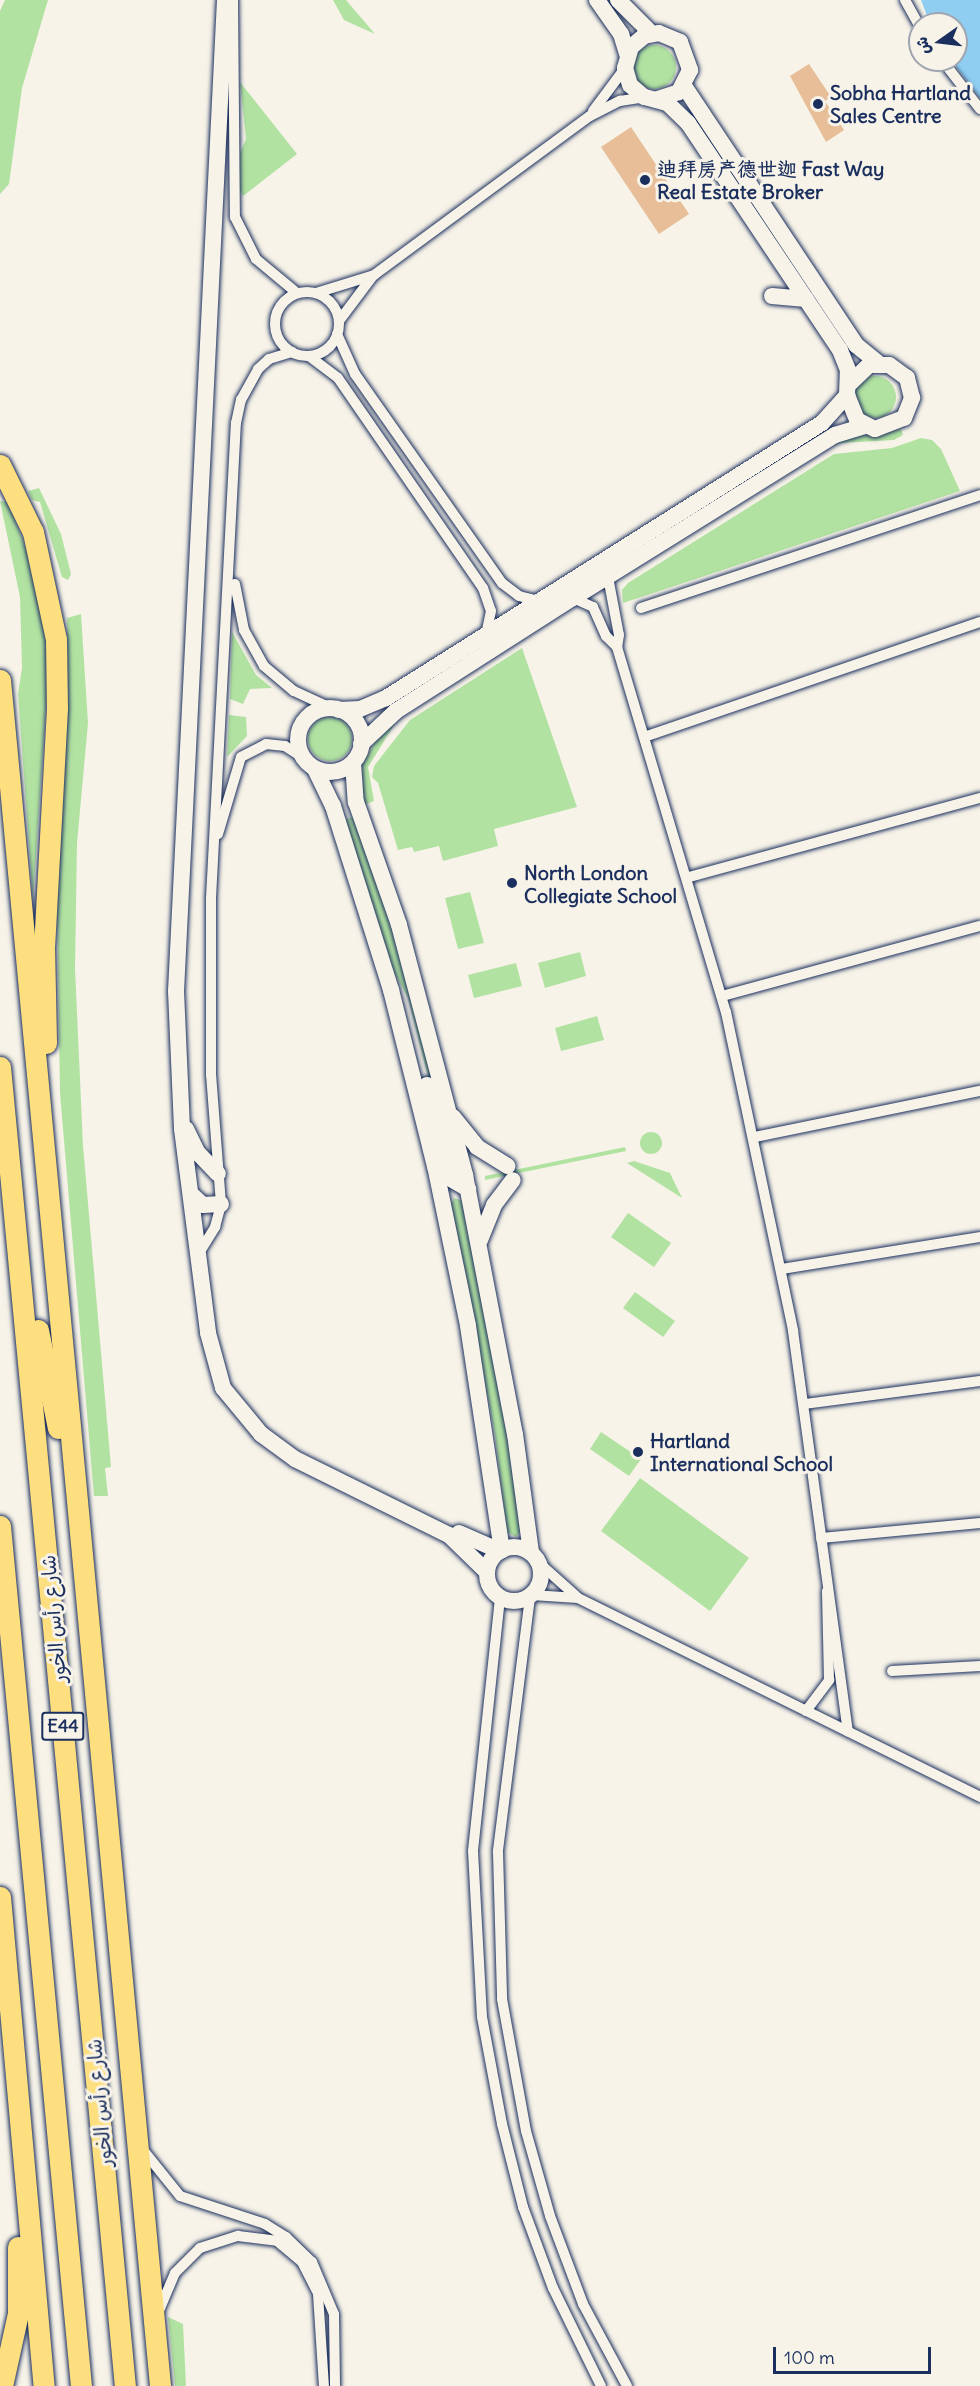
<!DOCTYPE html>
<html>
<head>
<meta charset="utf-8">
<style>
  body { margin:0 }
  #map { position:relative; width:980px; height:2386px; overflow:hidden; background:#f7f3e8; font-family:Delius,"Playpen Sans Arabic","LXGW WenKai TC",sans-serif }
  div>[style] { position:absolute }
  [style*='--x'] { left:calc(var(--x)*1px); top:calc(var(--y)*1px); width:calc(var(--w)*1px); rotate:calc(var(--a)*1deg) }
  .green>* { inset:0; background:#b2e2a1 }
  .round { border-radius:50% }
  .water>* { inset:0; background:#90cef1 }
  .building>* { inset:0; background:#e7be97 }
  .roads { filter:drop-shadow(0 0 2px #1b2f5e) drop-shadow(0 0 2px #1b2f5e) }
  .street>* { height:10px; margin:-5px; padding:0 5px; transform-origin:5px; border-radius:5px; background:#f7f3e8 }
  .street>.ring { margin:-5px; padding:0; box-sizing:content-box; background:none; border:10px solid #f7f3e8; border-radius:50% }
  .secondary>* { height:16px; margin:-8px; padding:0 8px; transform-origin:8px; border-radius:8px; background:#f7f3e8 }
  .secondary>.ring { margin:-8px; padding:0; box-sizing:content-box; background:none; border:16px solid #f7f3e8; border-radius:50% }
  .highway>* { height:21px; margin:-10.5px; padding:0 10.5px; transform-origin:10.5px; border-radius:10.5px; background:#fedf80 }
  .dots>* { width:16px; height:16px; translate:-50% -50%; box-sizing:border-box; border:3px solid #f7f3e8; border-radius:50% }
  span { translate:-50% -50%; white-space:nowrap; text-align:center; line-height:1.15; -webkit-text-stroke:6px #f7f3e8; paint-order:stroke }
  .shield-label span { padding:2px 4px; background:#f7f3e8; border:2px solid; border-radius:4px; -webkit-text-stroke-width:0 }
  .shield-label { font-size:18px; color:#1b2f5e; font-weight:700 }
  .poi-label { font-size:20px; color:#1b2f5e; font-weight:700 }
  .left { translate:0 -50%; text-align:left }
  .street-label { font-size:20px; color:#1b2f5e }
  .north { position:absolute; left:908px; top:12px; width:60px; height:60px; box-sizing:border-box; background:#f7f3e8; border:2px solid #9fa5b1; border-radius:50%; rotate:256deg; font-size:16px; font-weight:700; line-height:24px; text-align:center; color:#1b2f5e }
  .north::after { content:''; display:block; margin:auto; width:21px; height:27px; background:#1b2f5e; clip-path:polygon(50% 0,100% 100%,50% 72%,0 100%) }
  .scale { position:absolute; left:773px; top:2347px; width:158px; height:27px; box-sizing:border-box; border:3px solid #1b2f5e; border-top:0; padding-left:8px; font-size:18px; line-height:21px; white-space:nowrap; color:#1b2f5e; -webkit-text-stroke:4px #f7f3e8; paint-order:stroke }
</style>
</head>
<body>
<div id="map">
  <div class="green">
    <div style="clip-path:polygon(5px 0,48px 0,22px 88px,9px 184px,0 194px,0 11px)"></div>
    <div style="clip-path:polygon(333px 0,346px 0,375px 34px,344px 20px)"></div>
    <div class="round" style="left:632px;top:45px;width:44px;height:44px"></div>
    <div style="clip-path:polygon(240px 82px,297px 154px,243px 196px,238px 188px,240px 153px,246px 139px)"></div>
    <div class="round" style="left:854px;top:376px;width:42px;height:42px"></div>
    <div style="clip-path:polygon(901px 429px,903px 435px,894px 440px,840px 443px,822px 449px,836px 439px)"></div>
    <div style="clip-path:polygon(921px 438px,932px 440px,941px 449px,960px 491px,623px 603px,622px 590px,628px 583px,834px 454px,892px 448px)"></div>
    <div style="clip-path:polygon(39px 488px,61px 534px,71px 574px,68px 580px,62px 577px,40px 502px,32px 500px,28px 491px)"></div>
    <div style="clip-path:polygon(0 501px,8px 502px,34px 570px,49px 659px,33px 899px,18px 694px,22px 668px,20px 597px)"></div>
    <div style="clip-path:polygon(81px 614px,88px 723px,77px 843px,75px 969px,83px 1146px,111px 1467px,105px 1468px,108px 1496px,94px 1496px,60px 1093px,57px 909px,68px 713px,67px 618px)"></div>
    <div style="clip-path:polygon(232px 632px,256px 675px,272px 688px,250px 689px,243px 704px,230px 699px)"></div>
    <div style="clip-path:polygon(522px 648px,577px 807px,494px 829px,498px 846px,443px 861px,439px 846px,414px 852px,412px 847px,398px 850px,378px 783px,372px 777px,374px 766px,410px 720px)"></div>
    <div style="clip-path:polygon(401px 714px,368px 767px,374px 801px,363px 805px,362px 765px,375px 742px)"></div>
    <div style="clip-path:polygon(229px 715px,246px 717px,247px 736px,227px 757px)"></div>
    <div class="round" style="left:308px;top:717px;width:44px;height:44px"></div>
    <div style="clip-path:polygon(355px 816px,412px 986px,449px 1159px,408px 998px,389px 963px,344px 820px)"></div>
    <div style="clip-path:polygon(470px 892px,484px 943px,458px 949px,445px 898px)"></div>
    <div style="clip-path:polygon(580px 952px,586px 976px,545px 988px,538px 963px)"></div>
    <div style="clip-path:polygon(516px 963px,522px 986px,474px 998px,468px 975px)"></div>
    <div style="clip-path:polygon(597px 1016px,604px 1040px,561px 1051px,555px 1028px)"></div>
    <div class="round" style="left:640px;top:1132px;width:22px;height:22px"></div>
    <div style="clip-path:polygon(625px 1147px,626px 1151px,485px 1180px,485px 1176px)"></div>
    <div style="clip-path:polygon(634px 1161px,670px 1173px,682px 1198px,627px 1163px)"></div>
    <div style="clip-path:polygon(454px 1198px,463px 1201px,499px 1378px,521px 1531px,516px 1537px,507px 1532px,495px 1435px,451px 1204px)"></div>
    <div style="clip-path:polygon(628px 1213px,671px 1243px,654px 1267px,611px 1237px)"></div>
    <div style="clip-path:polygon(635px 1292px,675px 1321px,663px 1337px,623px 1308px)"></div>
    <div style="clip-path:polygon(601px 1432px,641px 1459px,629px 1476px,590px 1449px)"></div>
    <div style="clip-path:polygon(640px 1478px,749px 1558px,710px 1611px,601px 1531px)"></div>
    <div style="clip-path:polygon(168px 2317px,183px 2324px,186px 2386px,175px 2386px)"></div>
  </div>
  <div class="water">
    <div style="clip-path:polygon(921px 0,980px 0,980px 98px,951px 60px,956px 60px,956px 24px,930px 24px)"></div>
  </div>
  <div class="building">
    <div style="clip-path:polygon(809px 64px,831px 97px,825px 101px,844px 130px,826px 142px,790px 76px)"></div>
    <div style="clip-path:polygon(631px 127px,689px 214px,659px 234px,601px 147px)"></div>
  </div>
  <div class="roads">
    <div class="street">
      <div style="--x:233;--y:0;--w:217;--a:89.5"></div>
      <div style="--x:235;--y:217;--w:47;--a:63.4"></div>
      <div style="--x:256;--y:259;--w:53;--a:39.7"></div>
      <div style="--x:905;--y:0;--w:31;--a:61"></div>
      <div style="--x:942;--y:60;--w:62;--a:52.2"></div>
      <div style="--x:593;--y:111;--w:54;--a:-53.3"></div>
      <div class="ring" style="left:275px;top:292px;width:54px;height:54px"></div>
      <div style="--x:316;--y:293;--w:61;--a:-17.2"></div>
      <div style="--x:374;--y:275;--w:268;--a:-36.4"></div>
      <div style="--x:590;--y:116;--w:34;--a:-27"></div>
      <div style="--x:620;--y:101;--w:24;--a:-9"></div>
      <div style="--x:339;--y:321;--w:55;--a:-53.1"></div>
      <div style="--x:337;--y:334;--w:44;--a:65.8"></div>
      <div style="--x:355;--y:374;--w:256;--a:54.9"></div>
      <div style="--x:502;--y:583;--w:21;--a:37"></div>
      <div style="--x:519;--y:596;--w:21;--a:14"></div>
      <div style="--x:309;--y:356;--w:36;--a:37"></div>
      <div style="--x:338;--y:378;--w:255;--a:55.4"></div>
      <div style="--x:483;--y:588;--w:24;--a:71"></div>
      <div style="--x:491;--y:611;--w:24;--a:102"></div>
      <div style="--x:608;--y:577;--w:59;--a:79.3"></div>
      <div style="--x:619;--y:635;--w:12;--a:99"></div>
      <div style="--x:235;--y:584;--w:47;--a:78.9"></div>
      <div style="--x:244;--y:630;--w:41;--a:60.9"></div>
      <div style="--x:264;--y:666;--w:39;--a:40"></div>
      <div style="--x:294;--y:691;--w:40;--a:25"></div>
      <div style="--x:573;--y:598;--w:22;--a:24"></div>
      <div style="--x:593;--y:607;--w:32;--a:66"></div>
      <div style="--x:606;--y:636;--w:16;--a:45"></div>
      <div style="--x:617;--y:647;--w:381;--a:73.4"></div>
      <div style="--x:726;--y:1012;--w:326;--a:78.1"></div>
      <div style="--x:793;--y:1331;--w:404;--a:82.2"></div>
      <div style="--x:641;--y:608;--w:357;--a:-18.4"></div>
      <div style="--x:647;--y:736;--w:352;--a:-18.9"></div>
      <div style="--x:218;--y:834;--w:80;--a:-73.4"></div>
      <div style="--x:241;--y:757;--w:28;--a:-27"></div>
      <div style="--x:266;--y:744;--w:19;--a:6"></div>
      <div style="--x:285;--y:746;--w:20;--a:33"></div>
      <div style="--x:689;--y:877;--w:302;--a:-15.2"></div>
      <div style="--x:722;--y:996;--w:267;--a:-15.2"></div>
      <div style="--x:755;--y:1137;--w:230;--a:-11.6"></div>
      <div style="--x:199;--y:1253;--w:31;--a:-58"></div>
      <div style="--x:215;--y:1227;--w:24;--a:-75"></div>
      <div style="--x:221;--y:1204;--w:129;--a:-94.4"></div>
      <div style="--x:211;--y:1075;--w:177;--a:-90"></div>
      <div style="--x:211;--y:898;--w:476;--a:-87"></div>
      <div style="--x:236;--y:423;--w:24;--a:-78"></div>
      <div style="--x:241;--y:400;--w:35;--a:-61"></div>
      <div style="--x:258;--y:369;--w:15;--a:-42"></div>
      <div style="--x:269;--y:359;--w:24;--a:-17"></div>
      <div style="--x:782;--y:1269;--w:201;--a:-9.2"></div>
      <div style="--x:805;--y:1404;--w:177;--a:-7.5"></div>
      <div style="--x:821;--y:1538;--w:160;--a:-5.4"></div>
      <div style="--x:538;--y:1562;--w:51;--a:41.8"></div>
      <div style="--x:532;--y:1595;--w:46;--a:3.7"></div>
      <div style="--x:578;--y:1598;--w:449;--a:26.3"></div>
      <div style="--x:530;--y:1597;--w:257;--a:97.2"></div>
      <div style="--x:498;--y:1852;--w:147;--a:88.4"></div>
      <div style="--x:502;--y:1999;--w:134;--a:79.7"></div>
      <div style="--x:526;--y:2131;--w:88;--a:74.2"></div>
      <div style="--x:550;--y:2216;--w:94;--a:69.4"></div>
      <div style="--x:583;--y:2304;--w:93;--a:61.8"></div>
      <div style="--x:500;--y:1598;--w:254;--a:96.1"></div>
      <div style="--x:473;--y:1851;--w:166;--a:86.9"></div>
      <div style="--x:482;--y:2017;--w:109;--a:79.4"></div>
      <div style="--x:502;--y:2124;--w:86;--a:75.8"></div>
      <div style="--x:523;--y:2207;--w:86;--a:69.7"></div>
      <div style="--x:553;--y:2288;--w:109;--a:63.9"></div>
      <div style="--x:892;--y:1671;--w:88;--a:-3.3"></div>
      <div style="--x:806;--y:1711;--w:39;--a:-53"></div>
      <div style="--x:829;--y:1680;--w:89;--a:-91.3"></div>
      <div style="--x:143;--y:2150;--w:59;--a:51.2"></div>
      <div style="--x:180;--y:2196;--w:89;--a:18.2"></div>
      <div style="--x:265;--y:2224;--w:25;--a:32"></div>
      <div style="--x:286;--y:2237;--w:36;--a:44"></div>
      <div style="--x:312;--y:2262;--w:56;--a:67.1"></div>
      <div style="--x:334;--y:2314;--w:72;--a:89.2"></div>
      <div style="--x:158;--y:2313;--w:43;--a:-67"></div>
      <div style="--x:175;--y:2273;--w:35;--a:-45"></div>
      <div style="--x:200;--y:2248;--w:40;--a:-18"></div>
      <div style="--x:238;--y:2236;--w:39;--a:7"></div>
      <div style="--x:277;--y:2241;--w:33;--a:40"></div>
      <div style="--x:302;--y:2262;--w:36;--a:63"></div>
      <div style="--x:318;--y:2294;--w:92;--a:86.3"></div>
    </div>
    <div class="secondary">
      <div style="--x:225;--y:0;--w:992;--a:92.83"></div>
      <div style="--x:176;--y:991;--w:138;--a:87.5"></div>
      <div style="--x:182;--y:1129;--w:206;--a:82.7"></div>
      <div style="--x:208;--y:1333;--w:57;--a:74.7"></div>
      <div style="--x:223;--y:1388;--w:60;--a:50.4"></div>
      <div style="--x:261;--y:1434;--w:42;--a:36.3"></div>
      <div style="--x:295;--y:1459;--w:172;--a:26.3"></div>
      <div style="--x:449;--y:1535;--w:53;--a:44.2"></div>
      <div style="--x:597;--y:0;--w:42;--a:54.8"></div>
      <div style="--x:621;--y:34;--w:21;--a:73"></div>
      <div style="--x:618;--y:0;--w:48;--a:45"></div>
      <div style="--x:684;--y:86;--w:311;--a:56.4"></div>
      <div style="--x:856;--y:345;--w:28;--a:39"></div>
      <div style="--x:772;--y:296;--w:34;--a:5"></div>
      <div style="--x:847;--y:395;--w:27;--a:68"></div>
      <div style="--x:857;--y:420;--w:20;--a:27"></div>
      <div style="--x:875;--y:429;--w:31;--a:-21"></div>
      <div style="--x:904;--y:418;--w:22;--a:-68"></div>
      <div style="--x:912;--y:398;--w:21;--a:-104"></div>
      <div style="--x:907;--y:378;--w:22;--a:-144"></div>
      <div style="--x:889;--y:365;--w:20;--a:180"></div>
      <div style="--x:869;--y:365;--w:28;--a:136"></div>
      <div class="ring" style="left:298px;top:708px;width:48px;height:48px"></div>
      <div style="--x:339;--y:710;--w:21;--a:-3"></div>
      <div style="--x:360;--y:709;--w:28;--a:-23"></div>
      <div style="--x:386;--y:698;--w:515;--a:-32.24"></div>
      <div style="--x:822;--y:423;--w:38;--a:-48"></div>
      <div style="--x:847;--y:395;--w:25;--a:-88"></div>
      <div style="--x:848;--y:370;--w:22;--a:-112"></div>
      <div style="--x:840;--y:350;--w:273;--a:-123.8"></div>
      <div style="--x:688;--y:123;--w:29;--a:-136"></div>
      <div style="--x:667;--y:103;--w:24;--a:-165"></div>
      <div style="--x:644;--y:97;--w:18;--a:-139"></div>
      <div style="--x:630;--y:85;--w:18;--a:-106"></div>
      <div style="--x:625;--y:68;--w:22;--a:-74"></div>
      <div style="--x:631;--y:47;--w:17;--a:-40"></div>
      <div style="--x:644;--y:36;--w:15;--a:-11"></div>
      <div style="--x:659;--y:33;--w:23;--a:23"></div>
      <div style="--x:680;--y:42;--w:30;--a:70"></div>
      <div style="--x:690;--y:70;--w:25;--a:117"></div>
      <div style="--x:679;--y:92;--w:22;--a:162"></div>
      <div style="--x:361;--y:744;--w:48;--a:-43.3"></div>
      <div style="--x:396;--y:711;--w:210;--a:-32.6"></div>
      <div style="--x:573;--y:598;--w:309;--a:-31.9"></div>
      <div style="--x:835;--y:435;--w:30;--a:-17"></div>
      <div style="--x:353;--y:763;--w:39;--a:86"></div>
      <div style="--x:356;--y:802;--w:130;--a:70.7"></div>
      <div style="--x:399;--y:925;--w:259;--a:75.2"></div>
      <div style="--x:465;--y:1175;--w:264;--a:79.1"></div>
      <div style="--x:515;--y:1434;--w:119;--a:82.3"></div>
      <div style="--x:315;--y:769;--w:41;--a:64.1"></div>
      <div style="--x:333;--y:806;--w:193;--a:72.5"></div>
      <div style="--x:391;--y:990;--w:181;--a:76"></div>
      <div style="--x:435;--y:1166;--w:163;--a:78.3"></div>
      <div style="--x:468;--y:1326;--w:227;--a:81.4"></div>
      <div style="--x:427;--y:1085;--w:97;--a:75.7"></div>
      <div style="--x:451;--y:1179;--w:20;--a:30"></div>
      <div style="--x:453;--y:1117;--w:38;--a:51"></div>
      <div style="--x:477;--y:1147;--w:36;--a:32"></div>
      <div style="--x:186;--y:1129;--w:25;--a:64"></div>
      <div style="--x:197;--y:1152;--w:30;--a:46"></div>
      <div style="--x:191;--y:1194;--w:16;--a:43"></div>
      <div style="--x:203;--y:1205;--w:18;--a:-3"></div>
      <div style="--x:480;--y:1240;--w:38;--a:-68"></div>
      <div style="--x:494;--y:1205;--w:31;--a:-53"></div>
      <div style="--x:459;--y:1533;--w:45;--a:23.7"></div>
      <div class="ring" style="left:487px;top:1547px;width:38px;height:38px"></div>
    </div>
    <div class="highway">
      <div style="--x:0;--y:465;--w:75;--a:63.8"></div>
      <div style="--x:33;--y:532;--w:109;--a:77.9"></div>
      <div style="--x:56;--y:639;--w:69;--a:89.2"></div>
      <div style="--x:57;--y:708;--w:238;--a:93.1"></div>
      <div style="--x:44;--y:946;--w:97;--a:88.8"></div>
      <div style="--x:0;--y:680;--w:1713;--a:84.64"></div>
      <div style="--x:0;--y:1067;--w:1325;--a:84.59"></div>
      <div style="--x:38;--y:1330;--w:100;--a:78.5"></div>
      <div style="--x:0;--y:1526;--w:864;--a:84.62"></div>
      <div style="--x:0;--y:1897;--w:491;--a:84.9"></div>
      <div style="--x:2;--y:2386;--w:75;--a:-77.6"></div>
      <div style="--x:18;--y:2313;--w:66;--a:-90"></div>
    </div>
  </div>
  <div class="dots">
    <div style="left:818px;top:104px;background:#1b2f5e"></div>
    <div style="left:645px;top:180px;background:#1b2f5e"></div>
    <div style="left:512px;top:883px;background:#1b2f5e"></div>
    <div style="left:638px;top:1452px;background:#1b2f5e"></div>
  </div>
  <div class="shield-label">
    <span style="left:63px;top:1726px">E44</span>
  </div>
  <div class="poi-label">
    <span class="left" style="left:830px;top:104px">Sobha Hartland<br>Sales Centre</span>
    <span class="left" style="left:657px;top:180px">迪拜房产德世迦 Fast Way<br>Real Estate Broker</span>
    <span class="left" style="left:524px;top:884px">North London<br>Collegiate School</span>
    <span class="left" style="left:650px;top:1452px">Hartland<br>International School</span>
  </div>
  <div class="street-label">
    <span style="left:53px;top:1619px;rotate:-95deg">شارع رأس الخور</span>
    <span style="left:99px;top:2103px;rotate:-95deg">شارع رأس الخور</span>
  </div>
  <div class="north">ش</div>
  <div class="scale">100 m</div>
</div>
</body>
</html>
